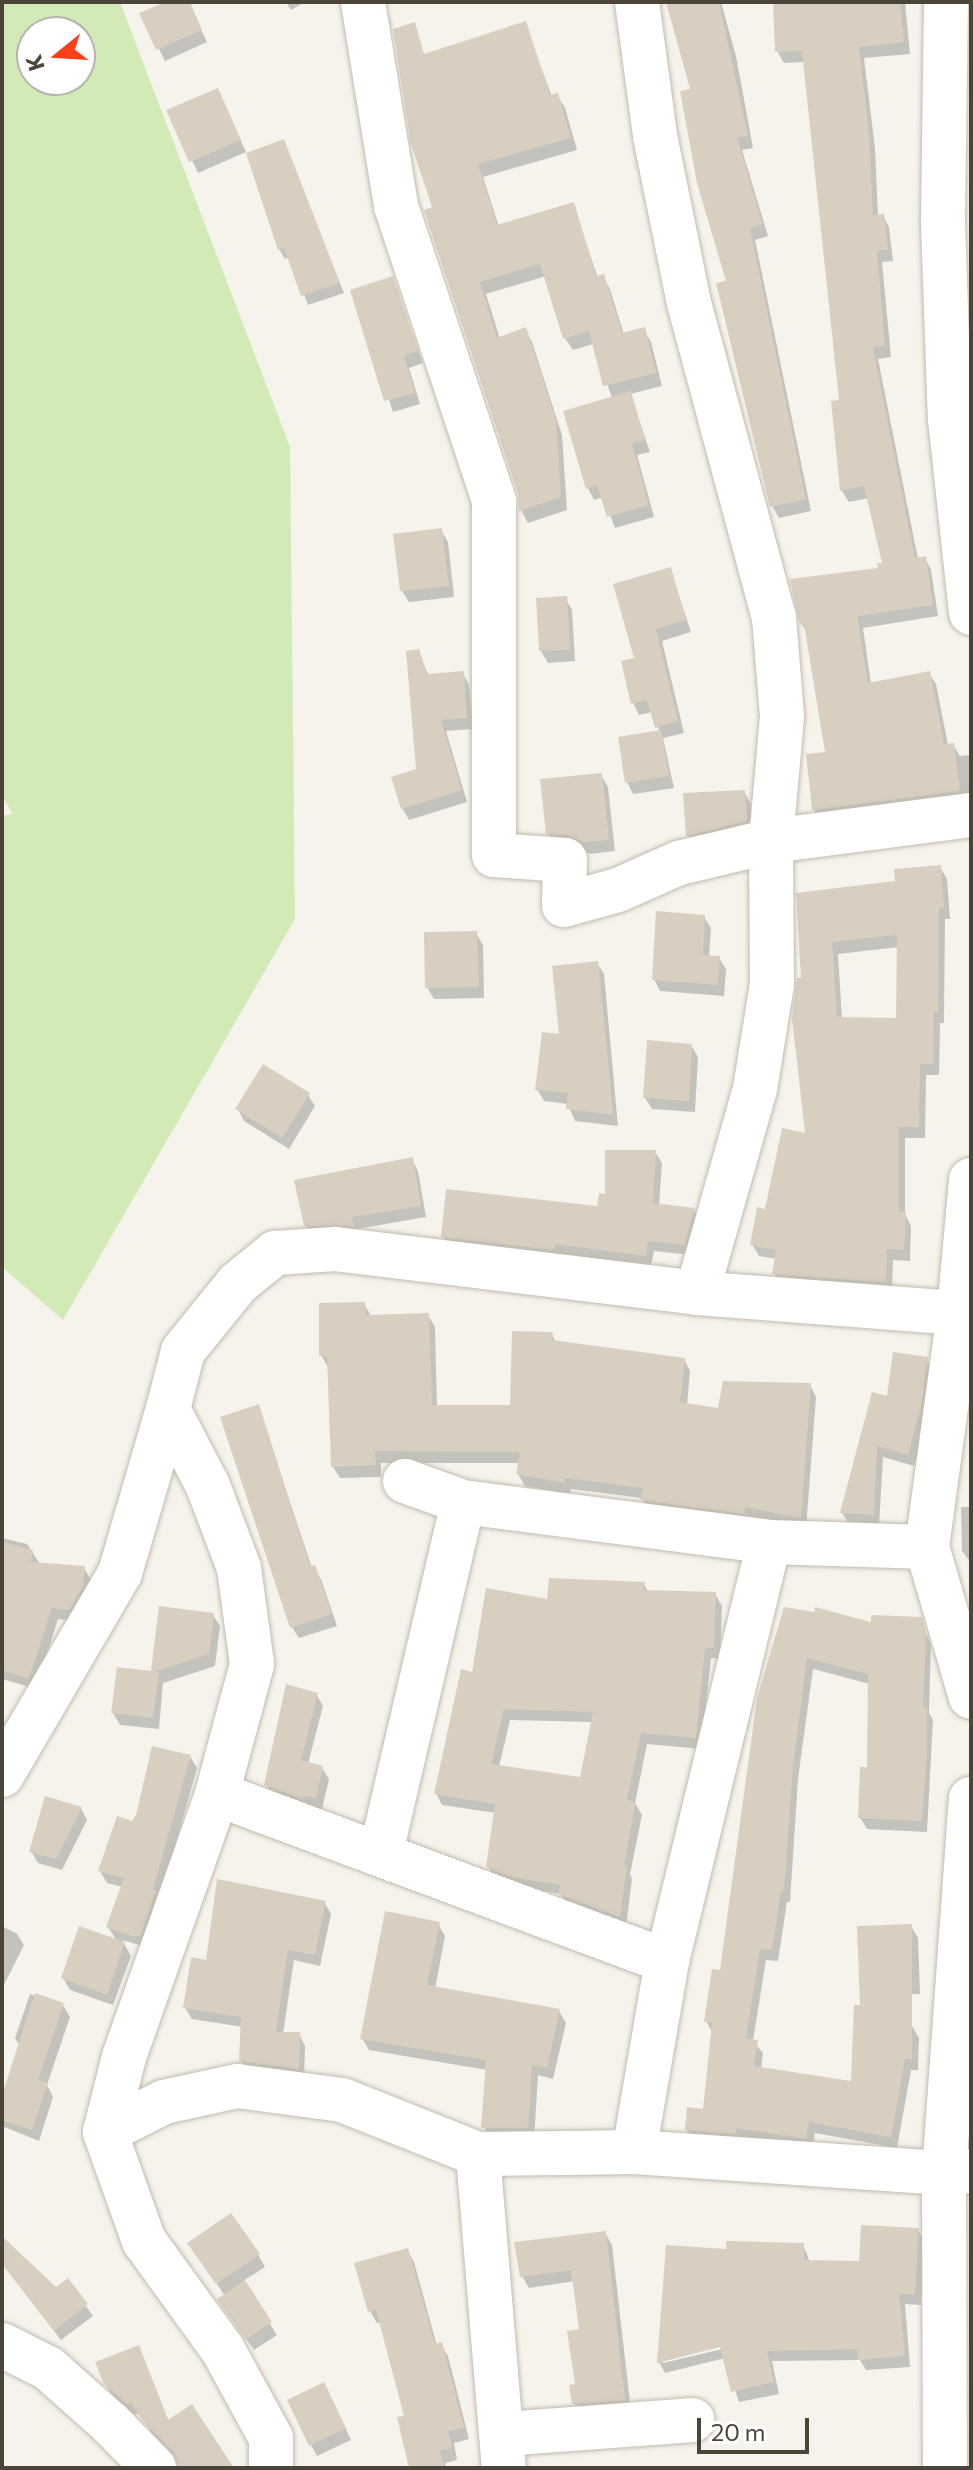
<!DOCTYPE html>
<html>
<head>
<meta charset="utf-8">
<style>
  body { margin:0 }
  #map { position:relative; width:973px; height:2470px; overflow:hidden; background:#f6f3ec; font-family:Commissioner,sans-serif }
  div>[style] { position:absolute }
  [style*='--x'] { left:calc(var(--x)*1px); top:calc(var(--y)*1px); width:calc(var(--w)*1px); rotate:calc(var(--a)*1deg) }
  .green>* { inset:0; background:#d2eab5 }
  .shadow>* { inset:0; background:#0003 }
  .building>* { inset:0; background:#d8cfc1 }
  .roads { filter:drop-shadow(0 0 2px #c2bbae) drop-shadow(0 0 2px #c2bbae) }
  .minor>* { height:44px; margin:-22px; padding:0 22px; transform-origin:22px; border-radius:22px; background:#fff }
  span { translate:-50% -50%; white-space:nowrap; text-align:center; line-height:1.15; -webkit-text-stroke:7px #fff; paint-order:stroke }
  .frame { position:absolute; inset:0; border:4px solid #4b4439; pointer-events:none }
  .north { position:absolute; left:16px; top:16px; width:80px; height:80px; box-sizing:border-box; background:#fff; border:2px solid #b7b4b0; border-radius:50%; rotate:252deg; font-size:22px; font-weight:700; line-height:32px; text-align:center; color:#4b4439 }
  .north::after { content:''; display:block; margin:auto; width:28px; height:36px; background:#fc3f1d; clip-path:polygon(50% 0,100% 100%,50% 72%,0 100%) }
  .scale { position:absolute; left:697px; top:2418px; width:112px; height:36px; box-sizing:border-box; border:4px solid #4b4439; border-top:0; padding-left:10px; font-size:24px; line-height:28px; white-space:nowrap; color:#4b4439; -webkit-text-stroke:6px #fff; paint-order:stroke }
</style>
</head>
<body>
<div id="map">
  <div class="green">
    <div style="clip-path:polygon(evenodd,2px 2px,120px 2px,290px 447px,295px 919px,63px 1320px,2px 1267px,2px 816px,13px 814px,2px 796px,2px 2px,32px 32px,80px 32px,80px 80px,32px 80px,32px 32px)"></div>
  </div>
  <div class="shadow">
    <div style="clip-path:polygon(170px 2px,188px 2px,207px 42px,165px 61px,142px 14px)"></div>
    <div style="clip-path:polygon(286px 2px,305px 2px,291px 10px)"></div>
    <div style="clip-path:polygon(668px 2px,721px 2px,736px 56px,753px 148px,742px 150px,768px 236px,755px 240px,811px 511px,779px 518px,772px 506px,692px 90px)"></div>
    <div style="clip-path:polygon(775px 2px,905px 2px,910px 54px,864px 58px,875px 148px,878px 216px,883px 216px,889px 227px,893px 261px,882px 262px,891px 357px,878px 359px,918px 559px,925px 558px,931px 570px,938px 616px,863px 628px,871px 684px,929px 673px,936px 684px,948px 745px,953px 745px,960px 756px,971px 755px,971px 802px,820px 821px,814px 810px,808px 756px,828px 754px,808px 635px,802px 624px,885px 564px,869px 498px,849px 502px,842px 491px,833px 403px,841px 401px,805px 62px,784px 63px,777px 51px)"></div>
    <div style="clip-path:polygon(525px 24px,552px 97px,557px 95px,565px 108px,577px 150px,483px 177px,499px 227px,573px 205px,598px 278px,603px 276px,610px 289px,624px 335px,644px 330px,651px 342px,662px 386px,630px 394px,650px 452px,637px 455px,654px 517px,615px 528px,603px 497px,594px 500px,588px 488px,566px 412px,612px 398px,593px 344px,573px 350px,565px 338px,546px 276px,486px 294px,500px 339px,525px 329px,532px 342px,562px 435px,567px 510px,528px 523px,521px 510px,520px 493px,434px 208px)"></div>
    <div style="clip-path:polygon(217px 90px,246px 152px,198px 173px,169px 111px)"></div>
    <div style="clip-path:polygon(283px 142px,344px 293px,308px 305px,290px 257px,285px 259px,279px 249px)"></div>
    <div style="clip-path:polygon(392px 279px,423px 363px,409px 368px,420px 404px,393px 412px,353px 291px)"></div>
    <div style="clip-path:polygon(441px 530px,448px 542px,454px 597px,409px 602px,402px 591px)"></div>
    <div style="clip-path:polygon(670px 569px,691px 632px,662px 641px,684px 733px,663px 738px,674px 788px,633px 794px,627px 782px,660px 732px,652px 712px,639px 715px,633px 703px,637px 659px)"></div>
    <div style="clip-path:polygon(565px 598px,572px 610px,575px 661px,548px 663px,541px 651px)"></div>
    <div style="clip-path:polygon(418px 651px,429px 676px,463px 673px,469px 685px,473px 729px,446px 731px,467px 802px,409px 820px,402px 808px,418px 771px)"></div>
    <div style="clip-path:polygon(601px 775px,608px 787px,615px 851px,590px 854px,576px 846px,555px 845px,548px 833px)"></div>
    <div style="clip-path:polygon(744px 792px,751px 804px,752px 833px,694px 847px,688px 835px)"></div>
    <div style="clip-path:polygon(evenodd,940px 867px,947px 879px,950px 919px,945px 919px,944px 1023px,940px 1023px,939px 1075px,926px 1075px,925px 1138px,905px 1138px,905px 1214px,911px 1226px,910px 1261px,893px 1260px,892px 1293px,781px 1285px,774px 1273px,777px 1259px,759px 1256px,752px 1244px,808px 1135px,798px 895px,898px 883px,940px 867px,899px 947px,898px 1020px,842px 1019px,838px 954px,899px 947px)"></div>
    <div style="clip-path:polygon(704px 917px,711px 928px,709px 957px,719px 958px,726px 969px,724px 996px,660px 991px,654px 979px)"></div>
    <div style="clip-path:polygon(476px 933px,483px 945px,484px 998px,434px 999px,427px 987px)"></div>
    <div style="clip-path:polygon(597px 963px,604px 974px,618px 1126px,575px 1121px,568px 1104px,544px 1101px,537px 1089px)"></div>
    <div style="clip-path:polygon(691px 1045px,698px 1057px,695px 1112px,652px 1109px,645px 1098px)"></div>
    <div style="clip-path:polygon(308px 1095px,315px 1106px,289px 1149px,244px 1121px,238px 1109px)"></div>
    <div style="clip-path:polygon(655px 1152px,662px 1163px,659px 1206px,694px 1210px,700px 1220px,690px 1255px,654px 1251px,651px 1266px,561px 1254px,560px 1261px,450px 1247px,443px 1236px,599px 1208px)"></div>
    <div style="clip-path:polygon(412px 1160px,418px 1171px,426px 1217px,357px 1229px,359px 1237px,312px 1237px,306px 1225px)"></div>
    <div style="clip-path:polygon(364px 1304px,371px 1316px,428px 1315px,435px 1327px,437px 1407px,512px 1407px,551px 1334px,556px 1342px,684px 1359px,690px 1371px,687px 1405px,719px 1410px,810px 1385px,816px 1397px,806px 1529px,649px 1511px,642px 1498px,571px 1489px,570px 1494px,525px 1486px,518px 1474px,520px 1463px,381px 1463px,381px 1477px,340px 1478px,333px 1467px,328px 1367px,321px 1355px)"></div>
    <div style="clip-path:polygon(926px 1359px,933px 1371px,927px 1420px,914px 1466px,883px 1457px,879px 1526px,849px 1524px,842px 1513px,889px 1399px)"></div>
    <div style="clip-path:polygon(258px 1406px,312px 1568px,321px 1579px,337px 1626px,299px 1638px,292px 1627px)"></div>
    <div style="clip-path:polygon(961px 1507px,971px 1507px,971px 1563px,962px 1551px)"></div>
    <div style="clip-path:polygon(2px 1538px,27px 1544px,40px 1564px,84px 1568px,91px 1580px,76px 1621px,58px 1619px,36px 1689px,2px 1679px)"></div>
    <div style="clip-path:polygon(evenodd,644px 1584px,648px 1592px,715px 1594px,722px 1606px,720px 1659px,711px 1658px,701px 1749px,647px 1744px,635px 1803px,642px 1815px,630px 1874px,632px 1879px,626px 1927px,567px 1905px,561px 1894px,520px 1887px,495px 1878px,488px 1867px,496px 1813px,442px 1805px,436px 1793px,474px 1674px,549px 1601px,644px 1584px,510px 1720px,593px 1722px,581px 1780px,499px 1767px,510px 1720px)"></div>
    <div style="clip-path:polygon(161px 1608px,213px 1615px,220px 1626px,215px 1666px,163px 1683px,159px 1729px,120px 1725px,113px 1713px,153px 1674px)"></div>
    <div style="clip-path:polygon(785px 1610px,872px 1625px,920px 1619px,931px 1645px,929px 1713px,933px 1720px,927px 1832px,867px 1829px,860px 1817px,869px 1770px,870px 1684px,813px 1669px,798px 1779px,790px 1902px,787px 1902px,778px 1961px,766px 1960px,753px 2041px,763px 2053px,761px 2069px,853px 2084px,856px 2017px,912px 2026px,919px 2038px,918px 2070px,911px 2070px,897px 2148px,815px 2133px,812px 2150px,694px 2142px,687px 2130px,705px 2111px,713px 2034px,706px 2021px,721px 1973px)"></div>
    <div style="clip-path:polygon(316px 1694px,323px 1706px,308px 1764px,322px 1768px,329px 1779px,322px 1809px,273px 1796px,266px 1784px)"></div>
    <div style="clip-path:polygon(190px 1756px,197px 1768px,147px 1947px,122px 1940px,131px 1956px,113px 2005px,70px 1990px,63px 1978px,117px 1941px,108px 1927px,123px 1887px,107px 1883px,100px 1871px,133px 1823px)"></div>
    <div style="clip-path:polygon(81px 1808px,87px 1820px,62px 1870px,38px 1863px,31px 1851px)"></div>
    <div style="clip-path:polygon(324px 1902px,331px 1914px,320px 1966px,294px 1960px,283px 2034px,299px 2034px,305px 2046px,304px 2079px,248px 2072px,241px 2061px,243px 2027px,192px 2019px,185px 2008px,208px 1962px)"></div>
    <div style="clip-path:polygon(438px 1924px,445px 1936px,435px 1989px,559px 2011px,566px 2023px,553px 2079px,538px 2075px,534px 2140px,491px 2140px,485px 2128px,487px 2070px,369px 2050px,362px 2038px)"></div>
    <div style="clip-path:polygon(2px 1926px,17px 1934px,24px 1945px,2px 1989px)"></div>
    <div style="clip-path:polygon(911px 1926px,918px 1938px,920px 1994px,868px 1995px)"></div>
    <div style="clip-path:polygon(30px 1994px,63px 2005px,70px 2017px,47px 2085px,53px 2097px,39px 2141px,2px 2126px,2px 2101px,20px 2046px,15px 2038px)"></div>
    <div style="clip-path:polygon(evenodd,918px 2230px,924px 2241px,921px 2305px,905px 2304px,910px 2367px,866px 2370px,860px 2360px,772px 2361px,779px 2394px,739px 2402px,725px 2358px,665px 2373px,659px 2362px,728px 2252px,803px 2245px,810px 2262px,861px 2263px,918px 2230px,730px 2343px,731px 2347px,663px 2363px,663px 2359px,730px 2343px)"></div>
    <div style="clip-path:polygon(605px 2233px,612px 2245px,631px 2411px,581px 2415px,574px 2403px,582px 2331px,575px 2281px,529px 2288px,522px 2276px)"></div>
    <div style="clip-path:polygon(2px 2238px,56px 2290px,68px 2281px,93px 2316px,61px 2340px,4px 2266px,2px 2273px)"></div>
    <div style="clip-path:polygon(407px 2250px,414px 2262px,437px 2346px,441px 2345px,448px 2356px,469px 2439px,454px 2443px,457px 2460px,445px 2463px,446px 2468px,411px 2468px,406px 2417px,382px 2322px,377px 2323px,370px 2311px)"></div>
    <div style="clip-path:polygon(197px 2255px,258px 2255px,265px 2267px,243px 2281px,277px 2335px,254px 2350px,226px 2311px,225px 2296px)"></div>
    <div style="clip-path:polygon(139px 2348px,169px 2422px,231px 2468px,180px 2468px,180px 2462px,152px 2433px,139px 2413px,135px 2415px,113px 2396px,105px 2383px)"></div>
    <div style="clip-path:polygon(330px 2396px,351px 2440px,317px 2456px,311px 2445px)"></div>
  </div>
  <div class="building">
    <div style="clip-path:polygon(165px 2px,190px 2px,202px 30px,156px 50px,139px 13px)"></div>
    <div style="clip-path:polygon(666px 2px,719px 2px,748px 136px,737px 138px,763px 224px,750px 228px,806px 499px,770px 507px,716px 283px,726px 281px,697px 183px,680px 91px,690px 89px)"></div>
    <div style="clip-path:polygon(773px 2px,900px 2px,904px 42px,859px 47px,869px 134px,873px 215px,884px 214px,888px 249px,877px 251px,885px 346px,873px 347px,915px 558px,926px 556px,933px 605px,857px 616px,868px 683px,930px 671px,944px 744px,954px 743px,960px 791px,812px 810px,806px 754px,825px 752px,804px 624px,800px 625px,790px 579px,878px 568px,877px 563px,882px 563px,864px 486px,840px 491px,831px 401px,839px 400px,802px 51px,775px 52px)"></div>
    <div style="clip-path:polygon(526px 21px,550px 95px,558px 93px,571px 138px,478px 164px,497px 225px,574px 202px,596px 276px,604px 274px,622px 333px,645px 327px,656px 373px,603px 386px,589px 331px,563px 339px,540px 264px,480px 282px,497px 338px,526px 327px,556px 420px,561px 497px,519px 511px,518px 493px,424px 210px,432px 207px,411px 144px,393px 29px,415px 22px,424px 54px)"></div>
    <div style="clip-path:polygon(218px 88px,241px 140px,189px 162px,166px 110px)"></div>
    <div style="clip-path:polygon(284px 139px,340px 283px,301px 296px,284px 248px,278px 250px,246px 153px)"></div>
    <div style="clip-path:polygon(393px 276px,418px 351px,404px 356px,415px 393px,384px 401px,350px 290px)"></div>
    <div style="clip-path:polygon(631px 391px,645px 440px,632px 444px,649px 505px,607px 517px,597px 485px,586px 489px,563px 411px)"></div>
    <div style="clip-path:polygon(442px 528px,449px 586px,400px 591px,393px 534px)"></div>
    <div style="clip-path:polygon(671px 567px,686px 620px,656px 629px,678px 721px,655px 728px,647px 700px,631px 704px,621px 661px,634px 658px,613px 584px)"></div>
    <div style="clip-path:polygon(567px 596px,570px 650px,539px 651px,536px 598px)"></div>
    <div style="clip-path:polygon(419px 649px,427px 674px,464px 671px,467px 718px,441px 720px,462px 790px,401px 809px,391px 777px,416px 769px,406px 651px)"></div>
    <div style="clip-path:polygon(661px 730px,669px 776px,625px 783px,618px 737px)"></div>
    <div style="clip-path:polygon(602px 773px,609px 840px,582px 842px,568px 835px,546px 834px,540px 779px)"></div>
    <div style="clip-path:polygon(745px 790px,747px 821px,686px 836px,683px 793px)"></div>
    <div style="clip-path:polygon(evenodd,941px 865px,944px 907px,939px 908px,938px 1012px,934px 1012px,933px 1064px,920px 1064px,919px 1127px,899px 1127px,899px 1212px,906px 1212px,904px 1250px,887px 1249px,886px 1282px,772px 1274px,776px 1250px,750px 1245px,757px 1207px,765px 1209px,782px 1128px,805px 1133px,792px 1018px,797px 978px,801px 978px,796px 893px,895px 881px,894px 869px,941px 865px,897px 935px,896px 1018px,837px 1017px,832px 942px,897px 935px)"></div>
    <div style="clip-path:polygon(656px 911px,705px 915px,703px 955px,720px 956px,718px 985px,652px 980px)"></div>
    <div style="clip-path:polygon(477px 931px,479px 987px,425px 988px,424px 932px)"></div>
    <div style="clip-path:polygon(598px 961px,607px 1049px,613px 1115px,566px 1109px,568px 1093px,535px 1090px,542px 1032px,559px 1034px,552px 966px)"></div>
    <div style="clip-path:polygon(647px 1040px,692px 1044px,689px 1101px,643px 1098px)"></div>
    <div style="clip-path:polygon(263px 1064px,310px 1093px,282px 1138px,235px 1109px)"></div>
    <div style="clip-path:polygon(605px 1150px,656px 1150px,653px 1203px,695px 1208px,685px 1245px,648px 1241px,646px 1256px,555px 1244px,554px 1250px,441px 1237px,446px 1189px,597px 1206px,599px 1193px,605px 1194px)"></div>
    <div style="clip-path:polygon(413px 1157px,421px 1206px,352px 1217px,354px 1226px,304px 1226px,294px 1180px)"></div>
    <div style="clip-path:polygon(365px 1302px,366px 1315px,429px 1313px,432px 1405px,510px 1405px,512px 1331px,553px 1332px,552px 1340px,685px 1358px,680px 1402px,718px 1408px,723px 1381px,811px 1383px,801px 1518px,745px 1507px,744px 1514px,640px 1500px,643px 1488px,565px 1478px,564px 1483px,516px 1474px,520px 1452px,375px 1451px,376px 1465px,331px 1467px,327px 1356px,319px 1356px,319px 1303px)"></div>
    <div style="clip-path:polygon(893px 1352px,928px 1357px,921px 1407px,908px 1455px,877px 1446px,874px 1515px,840px 1513px,872px 1392px,887px 1396px)"></div>
    <div style="clip-path:polygon(259px 1404px,310px 1566px,315px 1565px,332px 1614px,290px 1628px,220px 1417px)"></div>
    <div style="clip-path:polygon(2px 1542px,33px 1550px,31px 1562px,85px 1566px,83px 1586px,70px 1610px,52px 1608px,29px 1679px,2px 1670px)"></div>
    <div style="clip-path:polygon(evenodd,549px 1578px,645px 1582px,644px 1590px,716px 1592px,714px 1648px,705px 1648px,696px 1738px,641px 1733px,627px 1800px,636px 1802px,624px 1865px,627px 1866px,620px 1917px,559px 1894px,560px 1885px,512px 1877px,486px 1867px,495px 1804px,434px 1794px,461px 1669px,472px 1672px,486px 1588px,547px 1599px,549px 1578px,504px 1709px,593px 1712px,580px 1777px,491px 1764px,504px 1709px)"></div>
    <div style="clip-path:polygon(159px 1606px,214px 1613px,209px 1654px,154px 1672px,159px 1672px,153px 1718px,111px 1713px,117px 1667px,151px 1671px)"></div>
    <div style="clip-path:polygon(784px 1607px,814px 1612px,815px 1607px,871px 1622px,871px 1615px,922px 1617px,926px 1632px,923px 1707px,927px 1707px,927px 1754px,922px 1821px,858px 1818px,860px 1767px,867px 1767px,868px 1674px,807px 1658px,793px 1766px,784px 1891px,781px 1891px,772px 1950px,760px 1949px,746px 2038px,758px 2040px,754px 2066px,851px 2081px,854px 2005px,860px 2005px,857px 1926px,912px 1924px,912px 2059px,905px 2059px,891px 2137px,809px 2122px,806px 2139px,736px 2128px,736px 2134px,685px 2130px,687px 2107px,703px 2109px,712px 2023px,704px 2022px,712px 1969px,720px 1970px,757px 1698px)"></div>
    <div style="clip-path:polygon(286px 1684px,318px 1693px,301px 1760px,323px 1766px,316px 1798px,304px 1796px,303px 1799px,264px 1785px)"></div>
    <div style="clip-path:polygon(152px 1746px,191px 1755px,153px 1889px,156px 1890px,140px 1936px,131px 1936px,106px 1927px,124px 1878px,98px 1871px,117px 1816px,132px 1821px,136px 1815px)"></div>
    <div style="clip-path:polygon(45px 1796px,82px 1807px,56px 1859px,29px 1852px)"></div>
    <div style="clip-path:polygon(217px 1879px,326px 1901px,315px 1955px,288px 1950px,276px 2032px,300px 2032px,299px 2069px,239px 2061px,241px 2017px,183px 2008px,191px 1957px,206px 1960px)"></div>
    <div style="clip-path:polygon(385px 1911px,440px 1922px,427px 1985px,560px 2009px,547px 2068px,532px 2065px,528px 2128px,481px 2128px,486px 2060px,360px 2039px)"></div>
    <div style="clip-path:polygon(79px 1926px,125px 1942px,107px 1995px,61px 1978px)"></div>
    <div style="clip-path:polygon(35px 1993px,64px 2003px,38px 2080px,48px 2083px,32px 2130px,2px 2120px,2px 2095px)"></div>
    <div style="clip-path:polygon(231px 2213px,260px 2254px,216px 2284px,187px 2243px)"></div>
    <div style="clip-path:polygon(861px 2225px,919px 2228px,915px 2294px,899px 2294px,905px 2356px,858px 2360px,857px 2349px,767px 2351px,774px 2382px,731px 2392px,720px 2347px,657px 2363px,666px 2245px,726px 2249px,726px 2241px,804px 2243px,804px 2260px,859px 2261px)"></div>
    <div style="clip-path:polygon(606px 2231px,625px 2400px,572px 2404px,569px 2385px,575px 2384px,567px 2331px,579px 2329px,571px 2270px,520px 2277px,514px 2242px)"></div>
    <div style="clip-path:polygon(2px 2236px,56px 2287px,68px 2278px,88px 2304px,54px 2331px,2px 2264px)"></div>
    <div style="clip-path:polygon(408px 2248px,435px 2344px,442px 2342px,464px 2428px,448px 2431px,452px 2448px,440px 2451px,445px 2468px,409px 2468px,397px 2417px,404px 2416px,376px 2310px,368px 2312px,354px 2263px)"></div>
    <div style="clip-path:polygon(245px 2280px,272px 2322px,246px 2340px,217px 2299px)"></div>
    <div style="clip-path:polygon(139px 2345px,168px 2420px,192px 2404px,234px 2468px,178px 2468px,172px 2451px,143px 2421px,131px 2403px,127px 2404px,104px 2384px,95px 2362px)"></div>
    <div style="clip-path:polygon(324px 2382px,346px 2428px,309px 2446px,287px 2400px)"></div>
  </div>
  <div class="roads">
    <div class="minor">
      <div style="--x:363;--y:2;--w:207;--a:80.8"></div>
      <div style="--x:396;--y:206;--w:311;--a:71.6"></div>
      <div style="--x:494;--y:501;--w:354;--a:90"></div>
      <div style="--x:494;--y:855;--w:71;--a:4"></div>
      <div style="--x:565;--y:860;--w:45;--a:91.3"></div>
      <div style="--x:564;--y:905;--w:56;--a:-15.5"></div>
      <div style="--x:618;--y:890;--w:67;--a:-23.9"></div>
      <div style="--x:679;--y:863;--w:95;--a:-13.4"></div>
      <div style="--x:771;--y:841;--w:202;--a:-7.4"></div>
      <div style="--x:637;--y:2;--w:135;--a:82.3"></div>
      <div style="--x:655;--y:136;--w:170;--a:78.5"></div>
      <div style="--x:689;--y:303;--w:325;--a:74.9"></div>
      <div style="--x:774;--y:617;--w:100;--a:85.4"></div>
      <div style="--x:782;--y:717;--w:124;--a:95.1"></div>
      <div style="--x:771;--y:841;--w:143;--a:89.6"></div>
      <div style="--x:772;--y:984;--w:106;--a:99.2"></div>
      <div style="--x:755;--y:1089;--w:212;--a:105.9"></div>
      <div style="--x:946;--y:2;--w:221;--a:90.8"></div>
      <div style="--x:943;--y:223;--w:196;--a:88"></div>
      <div style="--x:950;--y:419;--w:195;--a:83.8"></div>
      <div style="--x:971;--y:1180;--w:134;--a:95.2"></div>
      <div style="--x:959;--y:1313;--w:236;--a:97.8"></div>
      <div style="--x:927;--y:1547;--w:156;--a:73.7"></div>
      <div style="--x:405;--y:1481;--w:62;--a:19.9"></div>
      <div style="--x:463;--y:1502;--w:309;--a:7.4"></div>
      <div style="--x:769;--y:1542;--w:158;--a:1.8"></div>
      <div style="--x:2;--y:1775;--w:234;--a:-59.7"></div>
      <div style="--x:120;--y:1573;--w:171;--a:-73.7"></div>
      <div style="--x:217;--y:1794;--w:480;--a:20.4"></div>
      <div style="--x:381;--y:1852;--w:359;--a:-76.8"></div>
      <div style="--x:105;--y:2132;--w:66;--a:-27"></div>
      <div style="--x:164;--y:2102;--w:75;--a:-12.4"></div>
      <div style="--x:237;--y:2086;--w:106;--a:7.6"></div>
      <div style="--x:342;--y:2100;--w:146;--a:21.7"></div>
      <div style="--x:478;--y:2154;--w:156;--a:-0.7"></div>
      <div style="--x:634;--y:2152;--w:311;--a:3.9"></div>
      <div style="--x:944;--y:2173;--w:27;--a:-4"></div>
      <div style="--x:634;--y:2152;--w:194;--a:-80.2"></div>
      <div style="--x:667;--y:1961;--w:431;--a:-76.3"></div>
      <div style="--x:478;--y:2154;--w:315;--a:85.3"></div>
      <div style="--x:2;--y:2345;--w:51;--a:26.6"></div>
      <div style="--x:48;--y:2368;--w:83;--a:41.6"></div>
      <div style="--x:110;--y:2423;--w:63;--a:45.6"></div>
      <div style="--x:503;--y:2434;--w:190;--a:-4.2"></div>
      <div style="--x:271;--y:2468;--w:30;--a:-90"></div>
      <div style="--x:271;--y:2438;--w:100;--a:-118.6"></div>
      <div style="--x:223;--y:2350;--w:135;--a:-125.9"></div>
      <div style="--x:144;--y:2241;--w:116;--a:-109.7"></div>
      <div style="--x:105;--y:2132;--w:77;--a:-75.8"></div>
      <div style="--x:124;--y:2057;--w:279;--a:-70.5"></div>
      <div style="--x:217;--y:1794;--w:135;--a:-74.9"></div>
      <div style="--x:252;--y:1664;--w:97;--a:-97.7"></div>
      <div style="--x:239;--y:1568;--w:88;--a:-110.7"></div>
      <div style="--x:208;--y:1486;--w:87;--a:-117.5"></div>
      <div style="--x:168;--y:1409;--w:60;--a:-75.5"></div>
      <div style="--x:183;--y:1351;--w:87;--a:-51"></div>
      <div style="--x:238;--y:1283;--w:48;--a:-39"></div>
      <div style="--x:275;--y:1253;--w:60;--a:-3.8"></div>
      <div style="--x:335;--y:1249;--w:365;--a:6.9"></div>
      <div style="--x:697;--y:1293;--w:263;--a:4.4"></div>
      <div style="--x:945;--y:2468;--w:295;--a:-90.2"></div>
      <div style="--x:944;--y:2173;--w:375;--a:-85.9"></div>
    </div>
  </div>
  <div class="frame"></div>
  <div class="north">K</div>
  <div class="scale">20 m</div>
</div>
</body>
</html>
